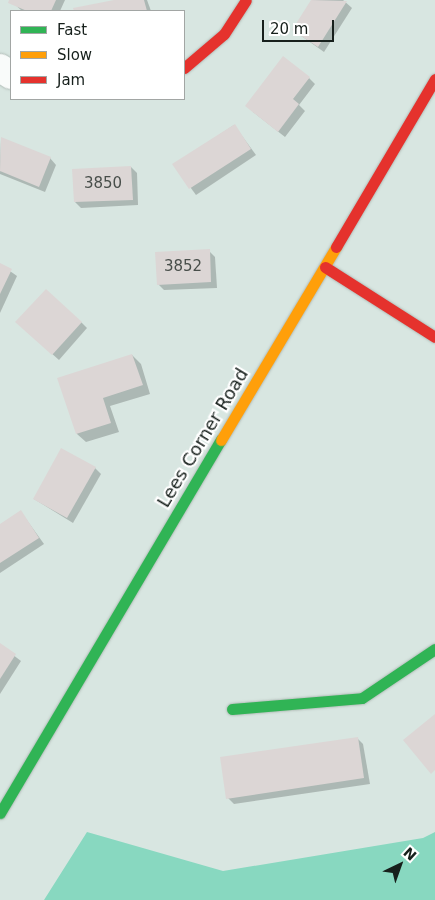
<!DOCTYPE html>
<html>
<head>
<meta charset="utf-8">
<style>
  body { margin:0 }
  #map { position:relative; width:435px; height:900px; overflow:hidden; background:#d8e6e1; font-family:"DejaVu Sans",sans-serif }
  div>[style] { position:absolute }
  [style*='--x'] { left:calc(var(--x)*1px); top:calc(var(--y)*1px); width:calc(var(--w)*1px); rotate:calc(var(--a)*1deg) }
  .forest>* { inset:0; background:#88d8c0 }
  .shadow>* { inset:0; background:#0003 }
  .building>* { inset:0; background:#dcd6d5 }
  .roads { filter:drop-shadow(0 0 1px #b2bdb8) drop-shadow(0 0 1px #b2bdb8) }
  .street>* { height:28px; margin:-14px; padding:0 14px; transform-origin:14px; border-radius:14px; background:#f9fbfa }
  .fast>* { height:11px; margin:-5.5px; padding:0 5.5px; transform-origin:5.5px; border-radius:5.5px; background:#30b455 }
  .slow>* { height:11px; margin:-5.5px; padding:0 5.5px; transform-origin:5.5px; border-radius:5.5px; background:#ff9f0a }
  .jam>* { height:11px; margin:-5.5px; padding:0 5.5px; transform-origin:5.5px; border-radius:5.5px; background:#e5322d }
  span { translate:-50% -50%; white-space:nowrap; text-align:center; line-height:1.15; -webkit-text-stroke:4.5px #fff; paint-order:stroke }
  .number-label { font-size:15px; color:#484e4a }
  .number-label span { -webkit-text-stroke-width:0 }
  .street-label { font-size:18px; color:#17201c }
  .legend { position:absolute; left:10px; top:10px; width:175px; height:90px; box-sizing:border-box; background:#fff; border:1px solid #a2a6a4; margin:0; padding:6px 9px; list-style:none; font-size:15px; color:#17201c }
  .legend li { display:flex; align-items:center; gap:10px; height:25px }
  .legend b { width:25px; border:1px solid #a2a6a4 }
  .north { position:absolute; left:375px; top:840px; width:50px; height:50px; -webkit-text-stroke:4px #fff; paint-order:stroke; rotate:42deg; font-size:14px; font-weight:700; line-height:20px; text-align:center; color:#17201c }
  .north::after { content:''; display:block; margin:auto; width:18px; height:22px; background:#17201c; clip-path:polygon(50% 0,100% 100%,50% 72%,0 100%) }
  .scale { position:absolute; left:262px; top:20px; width:72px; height:22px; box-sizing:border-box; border:2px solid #17201c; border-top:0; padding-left:6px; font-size:15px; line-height:18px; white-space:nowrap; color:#17201c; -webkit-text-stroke:4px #fff; paint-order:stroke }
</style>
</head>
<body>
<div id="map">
  <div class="forest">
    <div style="clip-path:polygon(87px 832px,223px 871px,423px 838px,435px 832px,435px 900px,44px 900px)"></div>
  </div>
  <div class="shadow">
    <div style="clip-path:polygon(10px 0,65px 0,60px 11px,22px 11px)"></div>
    <div style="clip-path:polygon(120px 0,147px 0,151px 11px,75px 11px)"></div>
    <div style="clip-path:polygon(312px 0,343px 0,352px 8px,324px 52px,293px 30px)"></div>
    <div style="clip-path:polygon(309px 78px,315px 84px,299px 105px,305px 111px,285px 137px,253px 112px)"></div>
    <div style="clip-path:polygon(234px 125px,256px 155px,196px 195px,174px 165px)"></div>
    <div style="clip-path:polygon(1px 139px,50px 158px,56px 165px,45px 192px,0 174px)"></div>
    <div style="clip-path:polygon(131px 167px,137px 173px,138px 205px,81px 208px,75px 202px)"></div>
    <div style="clip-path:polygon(209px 251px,215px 257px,217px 288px,164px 290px,158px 284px)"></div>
    <div style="clip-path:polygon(0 264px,17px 276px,0 313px)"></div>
    <div style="clip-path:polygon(81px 322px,87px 328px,59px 360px,23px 328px)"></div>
    <div style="clip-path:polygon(132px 355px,141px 364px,150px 394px,110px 406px,119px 432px,86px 442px,77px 434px,59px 379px)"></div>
    <div style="clip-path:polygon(95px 468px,101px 474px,73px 523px,34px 499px)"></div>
    <div style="clip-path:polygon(21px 512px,44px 544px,0 573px,0 525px)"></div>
    <div style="clip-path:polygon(0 645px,21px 661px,0 694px)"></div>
    <div style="clip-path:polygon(357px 738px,363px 744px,370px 784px,234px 804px,228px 798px)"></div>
  </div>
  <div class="building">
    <div style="clip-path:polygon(9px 0,56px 0,51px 11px,27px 11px,8px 3px)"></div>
    <div style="clip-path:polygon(114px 0,144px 0,147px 11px,74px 11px,73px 8px)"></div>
    <div style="clip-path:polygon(311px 0,347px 1px,318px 47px,292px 30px)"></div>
    <div style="clip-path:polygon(283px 56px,310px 77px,293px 99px,299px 104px,278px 132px,245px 106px)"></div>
    <div style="clip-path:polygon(235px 124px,251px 149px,189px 189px,172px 164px)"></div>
    <div style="clip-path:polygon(1px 137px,51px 157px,39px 187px,0 171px)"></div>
    <div style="clip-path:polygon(131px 166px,133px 200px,74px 202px,72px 169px)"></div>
    <div style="clip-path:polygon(210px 249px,211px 282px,157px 285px,155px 252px)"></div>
    <div style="clip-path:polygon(0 263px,12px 269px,0 294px)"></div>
    <div style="clip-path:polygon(46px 289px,82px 322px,52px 355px,15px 322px)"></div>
    <div style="clip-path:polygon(132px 354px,143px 385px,103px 398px,111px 423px,76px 434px,57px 378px)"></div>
    <div style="clip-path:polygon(61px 448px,96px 467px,67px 518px,33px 499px)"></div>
    <div style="clip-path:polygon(21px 510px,39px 538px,0 563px,0 524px)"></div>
    <div style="clip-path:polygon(0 643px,16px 654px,0 679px)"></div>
    <div style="clip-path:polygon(435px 714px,435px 770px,431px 774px,403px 740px)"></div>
    <div style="clip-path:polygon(358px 737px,364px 778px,226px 799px,220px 757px)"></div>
  </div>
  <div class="roads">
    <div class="street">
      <div style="--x:0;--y:68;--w:13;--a:32"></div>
    </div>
    <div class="fast">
      <div style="--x:232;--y:709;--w:130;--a:-4.8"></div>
      <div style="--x:362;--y:698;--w:88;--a:-33.9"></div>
      <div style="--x:0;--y:813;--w:434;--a:-59.4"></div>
    </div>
    <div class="slow">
      <div style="--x:221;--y:440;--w:225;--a:-59.2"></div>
    </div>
    <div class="jam">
      <div style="--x:184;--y:68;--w:52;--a:-40.4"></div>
      <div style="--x:224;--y:34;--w:40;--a:-57.1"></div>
      <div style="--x:336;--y:247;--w:195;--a:-59.5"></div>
      <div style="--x:325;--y:267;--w:130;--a:32.5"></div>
    </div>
  </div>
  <div class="number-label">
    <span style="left:103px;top:184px">3850</span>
    <span style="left:183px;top:267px">3852</span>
  </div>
  <div class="street-label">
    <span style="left:203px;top:438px;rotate:-59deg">Lees Corner Road</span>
  </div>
  <ul class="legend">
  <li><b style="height:6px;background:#30b455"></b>Fast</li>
  <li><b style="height:6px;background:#ff9f0a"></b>Slow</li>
  <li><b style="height:6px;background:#e5322d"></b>Jam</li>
  </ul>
  <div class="north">N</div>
  <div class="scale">20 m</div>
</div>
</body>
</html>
